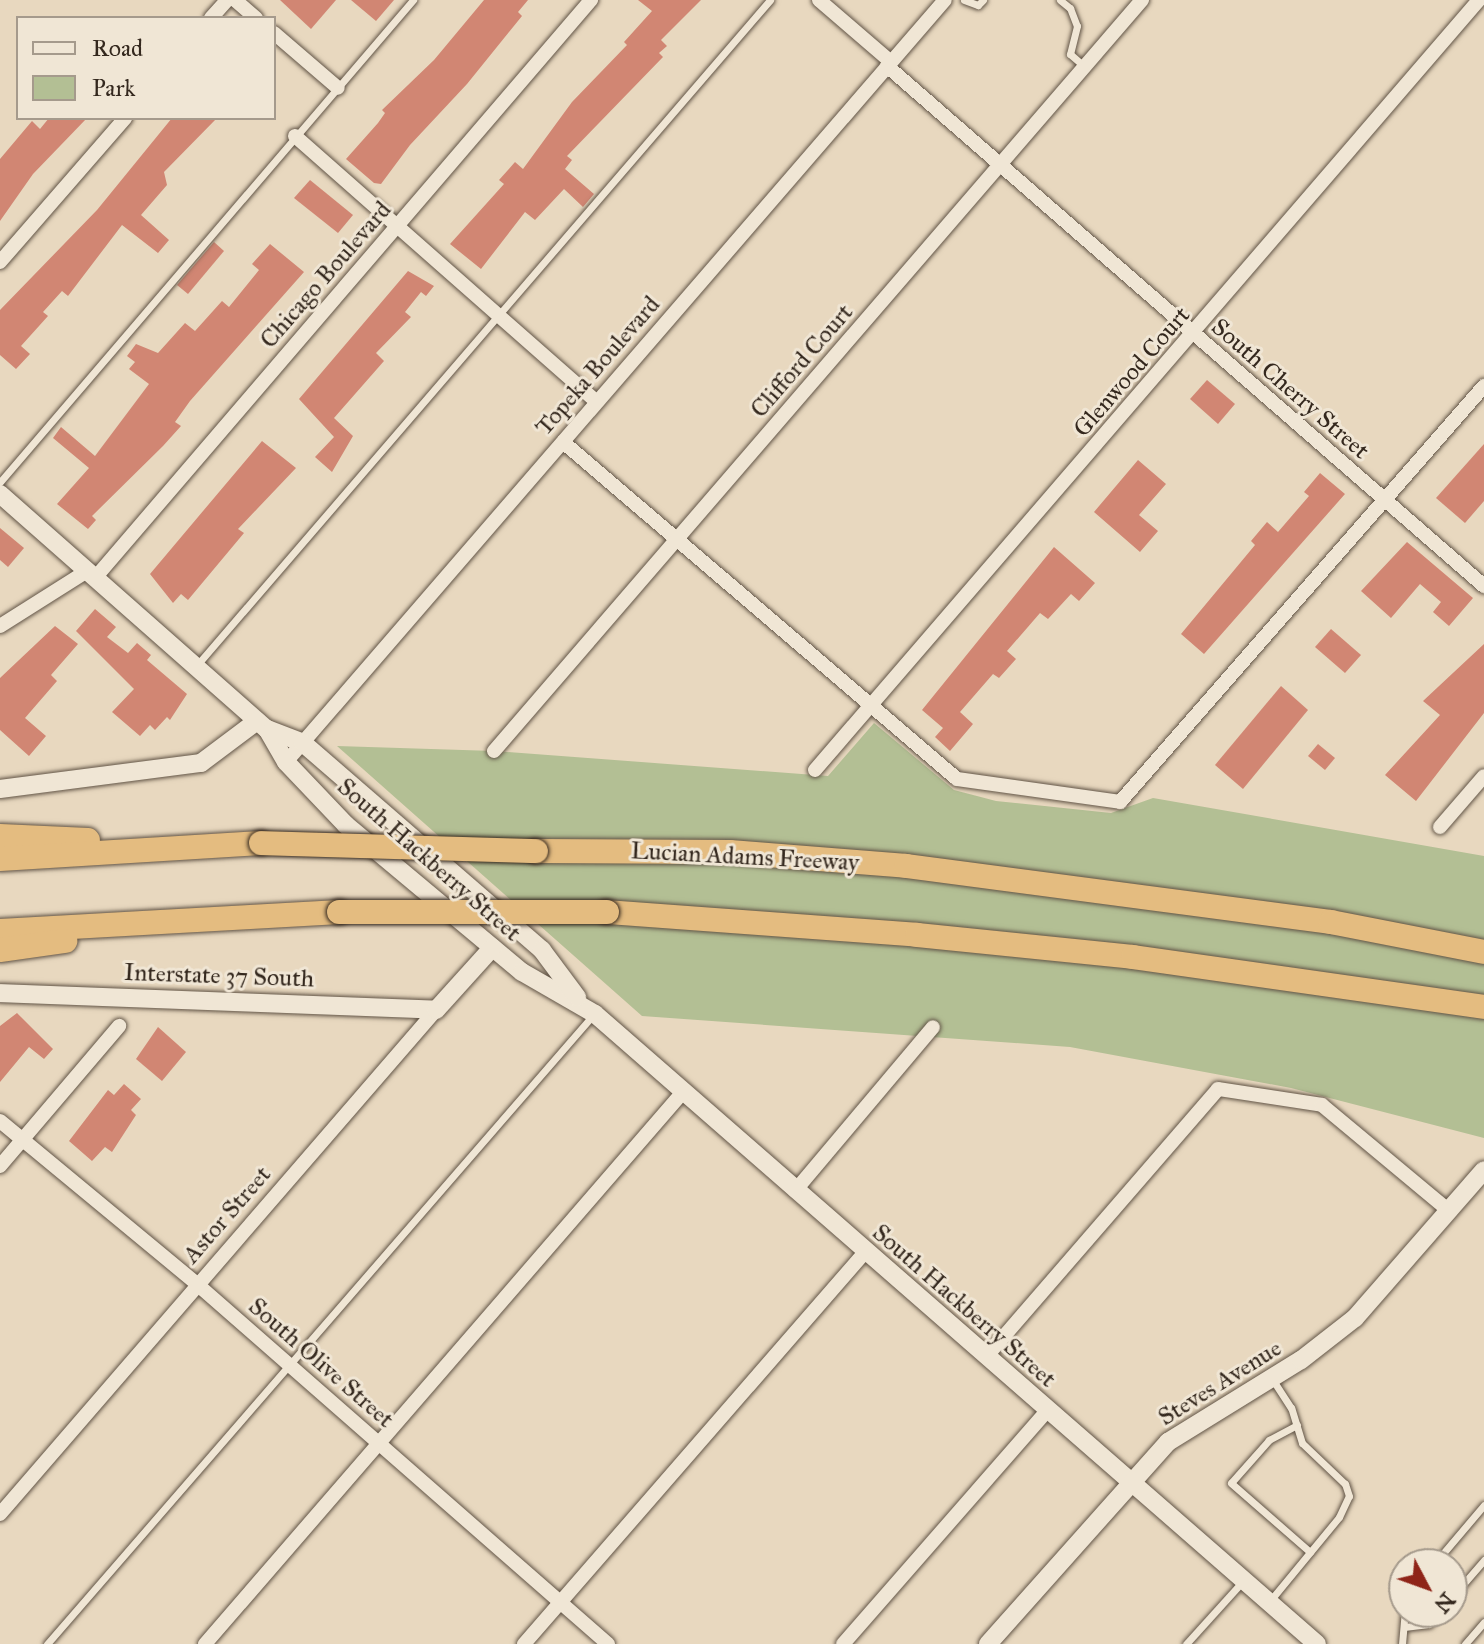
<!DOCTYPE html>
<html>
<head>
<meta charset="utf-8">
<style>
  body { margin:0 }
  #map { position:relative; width:1484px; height:1644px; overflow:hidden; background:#e8d8bf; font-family:"IM FELL Great Primer",serif }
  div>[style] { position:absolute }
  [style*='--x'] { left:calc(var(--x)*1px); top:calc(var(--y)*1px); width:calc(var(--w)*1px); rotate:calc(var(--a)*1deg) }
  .green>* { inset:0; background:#b3bf94 }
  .building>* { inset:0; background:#d18673 }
  .roads { filter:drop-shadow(0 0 2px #615446) drop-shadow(0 0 2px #615446) }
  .lane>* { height:7px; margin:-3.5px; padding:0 3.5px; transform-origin:3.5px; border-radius:3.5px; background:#f0e6d5 }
  .street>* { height:14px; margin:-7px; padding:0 7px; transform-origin:7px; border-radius:7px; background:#f0e6d5 }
  .secondary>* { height:18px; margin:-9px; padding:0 9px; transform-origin:9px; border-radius:9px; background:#f0e6d5 }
  .highway>* { height:24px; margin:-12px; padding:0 12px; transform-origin:12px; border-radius:12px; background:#e4bc80 }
  .bridges { filter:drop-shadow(0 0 2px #34281e) drop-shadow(0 0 2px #34281e) }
  .highway-bridge>* { height:24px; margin:-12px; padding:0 12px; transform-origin:12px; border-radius:12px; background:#e4bc80 }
  span { translate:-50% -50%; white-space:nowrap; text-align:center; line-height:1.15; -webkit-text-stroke:6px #f0e6d5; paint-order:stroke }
  .street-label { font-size:24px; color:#34281e }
  .legend { position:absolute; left:16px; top:16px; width:260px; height:104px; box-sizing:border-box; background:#f0e6d5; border:2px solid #a59a8c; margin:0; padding:10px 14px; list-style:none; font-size:24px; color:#34281e }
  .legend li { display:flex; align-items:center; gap:16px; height:40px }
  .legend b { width:40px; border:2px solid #a59a8c }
  .north { position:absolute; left:1388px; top:1548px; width:80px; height:80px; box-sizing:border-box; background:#f0e6d5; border:2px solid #a59a8c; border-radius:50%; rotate:131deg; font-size:22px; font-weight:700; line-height:32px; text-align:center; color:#34281e }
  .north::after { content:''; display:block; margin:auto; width:28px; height:36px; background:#8f2418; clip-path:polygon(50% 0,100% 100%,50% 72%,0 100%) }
</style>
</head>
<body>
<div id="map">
  <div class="green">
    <div style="clip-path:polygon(874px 723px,954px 790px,996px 801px,1111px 813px,1153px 798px,1484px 856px,1484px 1138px,1291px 1088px,1070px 1047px,642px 1016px,337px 746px,494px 751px,828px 776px)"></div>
  </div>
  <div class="building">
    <div style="clip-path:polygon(280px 0,336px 0,311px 29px)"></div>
    <div style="clip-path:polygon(351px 0,394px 0,376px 21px)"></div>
    <div style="clip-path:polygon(484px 0,528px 0,518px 12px,522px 16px,467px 84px,410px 145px,381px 184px,374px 183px,346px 159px,378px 123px,385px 113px,382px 110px,434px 60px)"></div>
    <div style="clip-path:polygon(638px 0,701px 0,661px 40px,667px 46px,659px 53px,663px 57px,567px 156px,572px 160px,565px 169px,594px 194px,583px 207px,564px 189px,535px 220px,525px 212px,481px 269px,450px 244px,504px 184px,499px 180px,515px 162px,523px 169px,572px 102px,627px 45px,624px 42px,652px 11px)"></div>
    <div style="clip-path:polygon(49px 118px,87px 118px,33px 174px,0 221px,0 159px,32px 121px,40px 129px)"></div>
    <div style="clip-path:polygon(172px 118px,217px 118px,164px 172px,167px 185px,141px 215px,169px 240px,158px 253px,122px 225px,68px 296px,62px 291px,43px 312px,48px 316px,21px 346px,30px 354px,16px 369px,0 355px,0 310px,97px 210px)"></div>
    <div style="clip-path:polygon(310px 180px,353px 215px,338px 233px,294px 198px)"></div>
    <div style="clip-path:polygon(214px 242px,224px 251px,188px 294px,177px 285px)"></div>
    <div style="clip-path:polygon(270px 244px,304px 272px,190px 401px,175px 422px,181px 426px,163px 446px,92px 516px,96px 520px,88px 529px,57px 504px,89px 468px,53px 438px,61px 427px,95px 456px,149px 384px,129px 369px,135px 362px,127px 356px,136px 344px,158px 353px,185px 323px,195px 331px,222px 301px,229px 307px,259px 270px,252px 264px)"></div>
    <div style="clip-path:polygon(408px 271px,434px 286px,426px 296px,421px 292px,405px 312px,411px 317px,376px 353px,384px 361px,334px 418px,353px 436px,332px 472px,315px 457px,334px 437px,299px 399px)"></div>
    <div style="clip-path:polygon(1207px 380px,1235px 404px,1218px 424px,1190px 399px)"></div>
    <div style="clip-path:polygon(262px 441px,296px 468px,238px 529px,244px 533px,188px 600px,181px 594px,173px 603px,150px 574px)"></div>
    <div style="clip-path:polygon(1484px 444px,1484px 501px,1465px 523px,1436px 498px)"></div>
    <div style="clip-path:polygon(1138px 460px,1166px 484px,1139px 515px,1158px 531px,1140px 552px,1094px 512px)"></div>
    <div style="clip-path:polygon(1320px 473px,1345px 494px,1204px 654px,1181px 634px,1255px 545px,1251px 541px,1267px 522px,1278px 532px,1309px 496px,1304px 492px)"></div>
    <div style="clip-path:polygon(0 528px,24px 548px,8px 567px,0 560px)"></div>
    <div style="clip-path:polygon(1407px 542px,1473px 598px,1449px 626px,1433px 612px,1441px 602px,1420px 584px,1391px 618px,1361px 591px)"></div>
    <div style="clip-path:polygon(1054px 547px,1095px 583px,1079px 601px,1071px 594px,1048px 619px,1040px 613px,1007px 651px,1016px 659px,999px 678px,993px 674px,960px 712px,973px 724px,950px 751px,935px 737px,943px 728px,922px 710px)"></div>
    <div style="clip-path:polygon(95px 609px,116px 627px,107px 637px,128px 653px,137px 643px,151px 655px,147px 660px,187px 694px,170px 720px,167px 717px,155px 730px,150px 725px,140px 736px,112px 712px,134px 689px,76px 631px)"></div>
    <div style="clip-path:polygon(55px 626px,78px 644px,51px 675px,57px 681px,25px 718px,46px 736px,29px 756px,0 730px,0 678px)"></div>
    <div style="clip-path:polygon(1331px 629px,1361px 655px,1345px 673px,1315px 647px)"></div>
    <div style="clip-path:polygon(1484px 644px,1484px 713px,1416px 801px,1385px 775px,1440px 715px,1423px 701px)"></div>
    <div style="clip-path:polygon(1281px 686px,1308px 710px,1243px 789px,1215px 765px)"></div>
    <div style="clip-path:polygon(1318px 744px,1335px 758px,1325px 770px,1308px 756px)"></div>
    <div style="clip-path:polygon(17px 1013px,53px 1049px,44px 1059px,29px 1047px,0 1082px,0 1026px)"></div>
    <div style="clip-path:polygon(158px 1027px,186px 1052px,162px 1081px,136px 1059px)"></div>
    <div style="clip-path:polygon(124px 1084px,141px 1099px,131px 1110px,136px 1115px,112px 1152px,105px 1147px,92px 1161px,69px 1141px,108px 1090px,114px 1095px)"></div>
  </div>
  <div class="roads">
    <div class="lane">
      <div style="--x:964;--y:0;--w:15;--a:20"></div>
      <div style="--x:978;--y:5;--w:7;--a:-45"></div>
      <div style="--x:1060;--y:0;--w:13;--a:39"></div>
      <div style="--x:1070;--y:8;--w:19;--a:69"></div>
      <div style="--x:1077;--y:26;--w:29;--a:104"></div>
      <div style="--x:1070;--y:54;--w:20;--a:41"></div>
      <div style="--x:0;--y:482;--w:635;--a:-49.41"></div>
      <div style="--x:197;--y:665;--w:878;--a:-49.25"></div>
      <div style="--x:1297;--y:1425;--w:32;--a:152"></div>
      <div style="--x:1269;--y:1440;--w:57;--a:131.5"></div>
      <div style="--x:1231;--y:1483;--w:105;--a:41.1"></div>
      <div style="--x:1434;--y:1564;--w:77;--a:-49.7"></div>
      <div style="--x:1452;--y:1597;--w:49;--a:-49.1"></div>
      <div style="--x:1269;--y:1602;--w:110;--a:-50.5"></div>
      <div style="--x:1339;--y:1517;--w:23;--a:-65"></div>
      <div style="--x:1349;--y:1496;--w:13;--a:-108"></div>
      <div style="--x:1345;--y:1484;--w:59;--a:-136.4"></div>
      <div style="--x:1302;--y:1443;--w:37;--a:-107"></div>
      <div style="--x:1291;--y:1408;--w:35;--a:-123"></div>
      <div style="--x:1404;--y:1627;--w:25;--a:-7"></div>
      <div style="--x:1429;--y:1624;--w:16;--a:-47"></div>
      <div style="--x:47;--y:1644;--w:833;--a:-49.04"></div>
      <div style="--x:1186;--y:1644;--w:85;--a:-47.9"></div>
      <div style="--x:1402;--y:1644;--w:32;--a:-85"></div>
      <div style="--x:1465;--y:1644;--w:29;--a:-49"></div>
    </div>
    <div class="street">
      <div style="--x:235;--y:0;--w:28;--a:41"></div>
      <div style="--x:819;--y:0;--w:95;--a:40.7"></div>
      <div style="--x:211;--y:18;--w:24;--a:-48"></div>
      <div style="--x:274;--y:33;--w:84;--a:40.7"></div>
      <div style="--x:887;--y:66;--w:792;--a:41.06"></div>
      <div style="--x:295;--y:136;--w:402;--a:41.4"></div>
      <div style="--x:0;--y:262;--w:191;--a:-49"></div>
      <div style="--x:563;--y:442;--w:518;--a:40.54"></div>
      <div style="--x:957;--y:779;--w:165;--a:8"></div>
      <div style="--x:1120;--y:802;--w:553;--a:-48.81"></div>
      <div style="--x:95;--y:578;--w:762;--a:-49.37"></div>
      <div style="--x:0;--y:626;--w:103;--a:-32.3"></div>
      <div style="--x:494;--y:751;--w:992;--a:-49.21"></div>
      <div style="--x:286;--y:762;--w:1007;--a:-49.15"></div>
      <div style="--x:815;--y:770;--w:1017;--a:-49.23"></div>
      <div style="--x:1440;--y:827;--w:67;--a:-49.2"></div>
      <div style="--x:0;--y:1121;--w:257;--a:39.6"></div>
      <div style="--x:198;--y:1285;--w:545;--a:41.21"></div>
      <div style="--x:0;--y:1166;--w:184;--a:-49.6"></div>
      <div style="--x:795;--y:1191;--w:214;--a:-49.9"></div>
      <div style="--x:986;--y:1357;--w:354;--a:-49.1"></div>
      <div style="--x:1218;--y:1089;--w:105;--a:8.7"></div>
      <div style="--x:1322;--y:1105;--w:165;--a:39.8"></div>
      <div style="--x:0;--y:1514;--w:666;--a:-49.14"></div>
      <div style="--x:205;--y:1644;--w:730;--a:-49.11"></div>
      <div style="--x:524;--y:1644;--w:521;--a:-48.97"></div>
      <div style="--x:843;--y:1644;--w:310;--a:-48.8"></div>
    </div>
    <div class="secondary">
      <div style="--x:0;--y:494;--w:356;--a:41.4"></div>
      <div style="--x:267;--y:729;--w:38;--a:60"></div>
      <div style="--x:286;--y:762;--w:87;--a:46.4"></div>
      <div style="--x:346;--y:825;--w:229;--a:39.9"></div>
      <div style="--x:522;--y:972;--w:84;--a:29.9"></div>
      <div style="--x:595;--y:1014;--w:958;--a:41.11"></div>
      <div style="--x:267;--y:729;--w:39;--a:21"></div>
      <div style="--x:303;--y:743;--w:316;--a:40.9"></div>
      <div style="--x:542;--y:950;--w:59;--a:53.3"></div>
      <div style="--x:0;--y:789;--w:203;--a:-7.4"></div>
      <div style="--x:201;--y:763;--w:70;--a:-36.9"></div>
      <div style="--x:0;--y:993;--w:436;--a:2.2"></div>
      <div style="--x:436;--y:1010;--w:84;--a:-47.9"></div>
      <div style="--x:988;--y:1644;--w:271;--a:-48.3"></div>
      <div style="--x:1168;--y:1442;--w:156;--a:-31.7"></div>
      <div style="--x:1301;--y:1360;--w:68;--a:-37.9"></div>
      <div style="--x:1355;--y:1318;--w:196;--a:-48.9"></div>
    </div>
    <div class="highway">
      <div style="--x:0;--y:836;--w:88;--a:2.6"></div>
      <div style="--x:536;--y:851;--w:194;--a:0.3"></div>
      <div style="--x:730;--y:852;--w:177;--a:4.5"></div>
      <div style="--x:906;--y:866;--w:429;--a:7.5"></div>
      <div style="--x:1331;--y:922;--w:156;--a:11.1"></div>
      <div style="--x:0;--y:859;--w:261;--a:-3.5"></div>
      <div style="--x:607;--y:912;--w:311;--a:4.2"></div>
      <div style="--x:917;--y:935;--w:217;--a:5.8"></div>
      <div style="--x:1133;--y:957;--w:355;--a:8.1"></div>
      <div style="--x:0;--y:931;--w:340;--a:-3.2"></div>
      <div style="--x:0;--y:950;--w:66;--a:-7.9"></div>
    </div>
  </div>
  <div class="bridges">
    <div class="highway-bridge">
      <div style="--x:261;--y:843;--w:275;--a:1.7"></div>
      <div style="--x:339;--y:912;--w:268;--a:0"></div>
    </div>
  </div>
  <div class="street-label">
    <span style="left:326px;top:275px;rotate:-49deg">Chicago Boulevard</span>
    <span style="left:802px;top:361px;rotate:-49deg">Clifford Court</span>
    <span style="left:598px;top:366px;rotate:-49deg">Topeka Boulevard</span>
    <span style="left:1132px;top:372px;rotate:-49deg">Glenwood Court</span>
    <span style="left:1290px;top:389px;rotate:41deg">South Cherry Street</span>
    <span style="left:745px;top:857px;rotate:3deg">Lucian Adams Freeway</span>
    <span style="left:429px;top:860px;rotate:41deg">South Hackberry Street</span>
    <span style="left:219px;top:976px;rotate:2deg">Interstate 37 South</span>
    <span style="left:227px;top:1215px;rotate:-49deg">Astor Street</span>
    <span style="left:964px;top:1306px;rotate:41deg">South Hackberry Street</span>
    <span style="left:321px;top:1363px;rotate:41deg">South Olive Street</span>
    <span style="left:1220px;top:1383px;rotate:-32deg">Steves Avenue</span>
  </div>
  <ul class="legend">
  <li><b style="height:10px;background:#f0e6d5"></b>Road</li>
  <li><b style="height:22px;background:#b3bf94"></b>Park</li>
  </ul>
  <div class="north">N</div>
</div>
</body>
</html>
